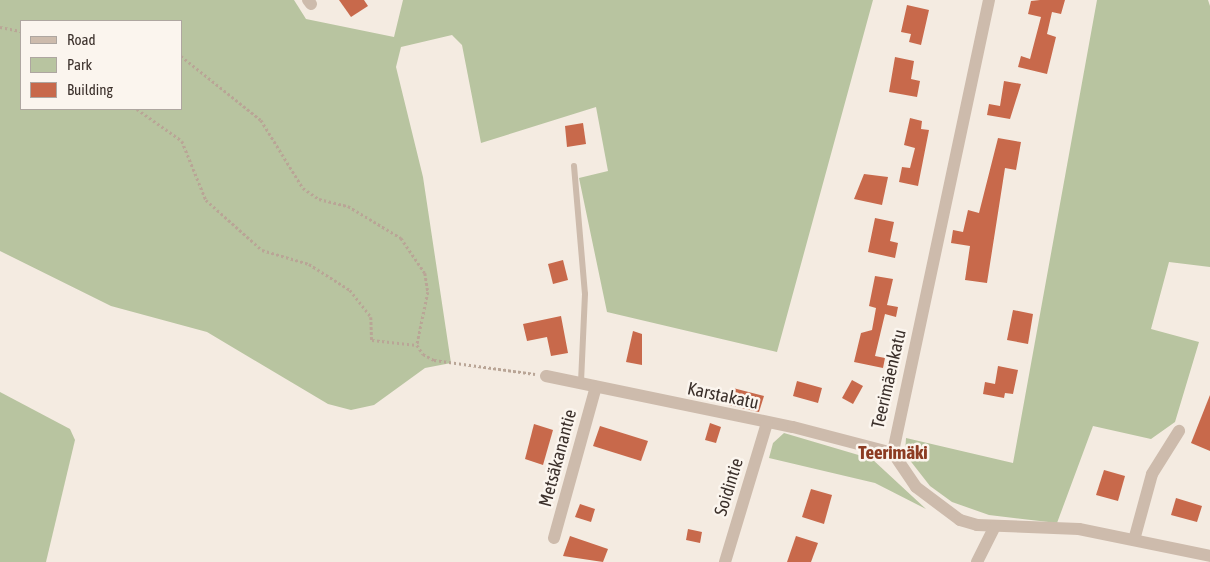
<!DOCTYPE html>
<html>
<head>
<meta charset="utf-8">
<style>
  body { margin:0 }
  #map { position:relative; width:1210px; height:562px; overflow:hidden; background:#f4ebe1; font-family:"Asap Condensed",sans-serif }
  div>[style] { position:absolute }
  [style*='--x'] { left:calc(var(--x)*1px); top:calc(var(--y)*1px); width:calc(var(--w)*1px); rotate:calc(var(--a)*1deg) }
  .green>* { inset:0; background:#b8c4a0 }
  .building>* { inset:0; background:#c8694b }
  .path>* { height:2.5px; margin-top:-1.25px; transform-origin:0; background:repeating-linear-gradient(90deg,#b9a596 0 2.5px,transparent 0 5px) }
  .lane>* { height:6px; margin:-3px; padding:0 3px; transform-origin:3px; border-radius:3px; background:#cdbbac }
  .street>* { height:12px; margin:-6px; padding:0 6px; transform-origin:6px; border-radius:6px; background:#cdbbac }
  span { translate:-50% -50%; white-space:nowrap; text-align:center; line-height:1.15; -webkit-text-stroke:5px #fbf5ee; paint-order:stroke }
  .street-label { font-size:18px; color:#3b302b }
  .neighbourhood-label { font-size:19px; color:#8c3b22; font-weight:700 }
  .legend { position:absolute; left:20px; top:20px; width:162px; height:90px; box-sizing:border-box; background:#fbf5ee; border:1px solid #aea6a0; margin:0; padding:6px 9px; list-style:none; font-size:15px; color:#3b302b }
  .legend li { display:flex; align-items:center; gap:10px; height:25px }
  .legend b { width:25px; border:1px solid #aea6a0 }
</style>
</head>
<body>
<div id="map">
  <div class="green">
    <div style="clip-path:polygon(evenodd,0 0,294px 0,306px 19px,394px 37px,403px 0,873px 0,777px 352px,607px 312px,579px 178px,608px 171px,596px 107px,481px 143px,462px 45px,452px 35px,401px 47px,396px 67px,423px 177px,451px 363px,425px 368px,374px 405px,351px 410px,328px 404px,207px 332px,111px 306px,0 251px,0 0,21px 21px,181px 21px,181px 109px,21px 109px,21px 21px)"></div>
    <div style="clip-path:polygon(1097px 0,1208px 0,1210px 6px,1210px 267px,1169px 262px,1151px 329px,1199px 342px,1175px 422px,1151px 439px,1093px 426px,1057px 523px,989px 515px,952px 502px,930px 486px,905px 454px,906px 438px,1013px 463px)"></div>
    <div style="clip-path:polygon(0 392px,70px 429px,75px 440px,46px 562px,0 562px)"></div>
    <div style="clip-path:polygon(784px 433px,872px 459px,926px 509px,875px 483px,769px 458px,773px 443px)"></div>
  </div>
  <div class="building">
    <div style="clip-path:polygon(339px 0,364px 0,368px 6px,351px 17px)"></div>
    <div style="clip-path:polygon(1040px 0,1065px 0,1061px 14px,1052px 12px,1047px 34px,1056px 37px,1047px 74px,1018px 67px,1021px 56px,1030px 59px,1041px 17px,1028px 14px,1031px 1px)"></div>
    <div style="clip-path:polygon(907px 5px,929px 10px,921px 45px,909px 42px,911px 34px,901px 32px)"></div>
    <div style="clip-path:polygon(895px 57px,914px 61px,911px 79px,920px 81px,917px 97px,889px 92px)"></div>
    <div style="clip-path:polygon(1004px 81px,1021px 84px,1010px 119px,987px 115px,989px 104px,1000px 106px)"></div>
    <div style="clip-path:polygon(910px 118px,922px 121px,921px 129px,929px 130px,918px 186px,899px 182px,902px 167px,910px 168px,915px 148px,904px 145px)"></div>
    <div style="clip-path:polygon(583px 123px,586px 144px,567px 147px,565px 126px)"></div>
    <div style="clip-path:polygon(998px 138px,1021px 142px,1016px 170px,1005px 168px,987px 283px,965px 280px,970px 246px,951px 243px,953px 230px,963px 232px,968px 210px,979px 213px)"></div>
    <div style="clip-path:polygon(864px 174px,888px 177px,882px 205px,854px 199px)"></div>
    <div style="clip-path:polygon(875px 218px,894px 222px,890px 241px,898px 243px,895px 258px,868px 252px)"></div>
    <div style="clip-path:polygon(563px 260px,568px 280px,553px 284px,548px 264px)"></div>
    <div style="clip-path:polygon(875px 276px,893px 279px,887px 305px,898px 307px,896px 317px,885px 314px,875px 356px,885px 358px,883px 368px,854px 362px,861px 333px,872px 330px,876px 308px,869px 306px)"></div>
    <div style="clip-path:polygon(1013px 310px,1033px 314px,1028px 344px,1007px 340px)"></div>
    <div style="clip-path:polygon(561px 316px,568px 353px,551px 356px,547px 337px,527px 341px,523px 324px)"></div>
    <div style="clip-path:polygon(633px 331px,642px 334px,642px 365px,626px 362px)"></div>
    <div style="clip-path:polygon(998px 366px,1018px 370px,1013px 394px,1005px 393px,1004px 398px,983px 394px,985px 382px,995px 384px)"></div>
    <div style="clip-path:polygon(852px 380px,863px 386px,853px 404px,842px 398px)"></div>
    <div style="clip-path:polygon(797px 381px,822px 388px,818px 403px,793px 396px)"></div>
    <div style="clip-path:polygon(733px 388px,764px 396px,759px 412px,728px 405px)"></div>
    <div style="clip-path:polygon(1210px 395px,1210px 451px,1191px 443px)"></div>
    <div style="clip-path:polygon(710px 423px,721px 427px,716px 443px,705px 440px)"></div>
    <div style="clip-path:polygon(534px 424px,553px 430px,543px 465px,525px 459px)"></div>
    <div style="clip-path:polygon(600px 426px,648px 441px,641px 461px,593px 446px)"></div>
    <div style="clip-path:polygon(1104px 470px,1125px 476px,1118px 501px,1096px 495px)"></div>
    <div style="clip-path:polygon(811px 489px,832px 495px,824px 524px,802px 517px)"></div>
    <div style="clip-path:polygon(1176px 498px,1202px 506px,1197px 522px,1171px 515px)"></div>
    <div style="clip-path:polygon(580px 504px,595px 509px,591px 522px,575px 517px)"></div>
    <div style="clip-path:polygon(688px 529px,702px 532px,700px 543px,686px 540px)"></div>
    <div style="clip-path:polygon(570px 536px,608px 549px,603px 562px,563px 556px)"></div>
    <div style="clip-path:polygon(796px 536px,818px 543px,811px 562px,787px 562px)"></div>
  </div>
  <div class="path">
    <div style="--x:0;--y:27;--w:21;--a:11"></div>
    <div style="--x:181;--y:56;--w:102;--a:38.7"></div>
    <div style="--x:261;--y:120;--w:80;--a:58.3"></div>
    <div style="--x:303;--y:188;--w:19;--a:35"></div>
    <div style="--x:319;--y:199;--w:30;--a:14"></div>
    <div style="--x:348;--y:206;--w:62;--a:31.1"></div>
    <div style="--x:401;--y:238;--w:42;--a:55.6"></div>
    <div style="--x:425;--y:273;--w:19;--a:81"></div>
    <div style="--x:428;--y:292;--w:54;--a:101.7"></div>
    <div style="--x:417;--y:345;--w:11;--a:56"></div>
    <div style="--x:423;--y:354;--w:13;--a:29"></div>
    <div style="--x:434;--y:360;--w:102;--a:7.9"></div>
    <div style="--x:137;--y:109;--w:55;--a:35.4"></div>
    <div style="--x:182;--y:141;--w:64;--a:67.9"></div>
    <div style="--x:206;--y:200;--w:75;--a:41.8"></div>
    <div style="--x:262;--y:250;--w:49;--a:16.6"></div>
    <div style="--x:309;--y:264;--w:49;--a:32.4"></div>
    <div style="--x:350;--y:290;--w:34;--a:52"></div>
    <div style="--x:371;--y:317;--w:23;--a:88"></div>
    <div style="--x:372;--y:340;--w:45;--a:6.3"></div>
  </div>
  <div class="lane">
    <div style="--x:574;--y:166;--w:128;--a:85.1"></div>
    <div style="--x:585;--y:294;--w:89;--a:92.6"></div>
  </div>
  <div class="street">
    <div style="--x:308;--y:0;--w:5;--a:53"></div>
    <div style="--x:989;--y:0;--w:463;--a:102"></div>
    <div style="--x:893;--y:453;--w:41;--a:55.9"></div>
    <div style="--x:916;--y:487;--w:55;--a:36.9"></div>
    <div style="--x:960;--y:520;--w:18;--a:16"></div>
    <div style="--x:977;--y:525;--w:102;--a:2.2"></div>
    <div style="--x:1079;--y:529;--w:134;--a:11.6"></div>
    <div style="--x:546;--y:376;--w:252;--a:11.7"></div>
    <div style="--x:793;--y:427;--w:103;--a:14.6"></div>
    <div style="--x:554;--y:538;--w:157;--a:-74.5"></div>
    <div style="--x:1134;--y:540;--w:68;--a:-74.7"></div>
    <div style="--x:1152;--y:474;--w:51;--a:-57.9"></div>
    <div style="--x:725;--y:562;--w:145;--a:-73.2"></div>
    <div style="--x:977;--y:562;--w:40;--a:-63.4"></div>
  </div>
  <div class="street-label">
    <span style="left:889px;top:379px;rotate:-77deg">Teerimäenkatu</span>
    <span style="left:723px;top:396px;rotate:12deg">Karstakatu</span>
    <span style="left:558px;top:458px;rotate:-75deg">Metsäkanantie</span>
    <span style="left:729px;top:487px;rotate:-73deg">Soidintie</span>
  </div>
  <div class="neighbourhood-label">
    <span style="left:893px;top:453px">Teerimäki</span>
  </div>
  <ul class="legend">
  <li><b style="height:6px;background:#cdbbac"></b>Road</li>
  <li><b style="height:14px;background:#b8c4a0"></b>Park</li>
  <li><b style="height:14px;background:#c8694b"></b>Building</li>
  </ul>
</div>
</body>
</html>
